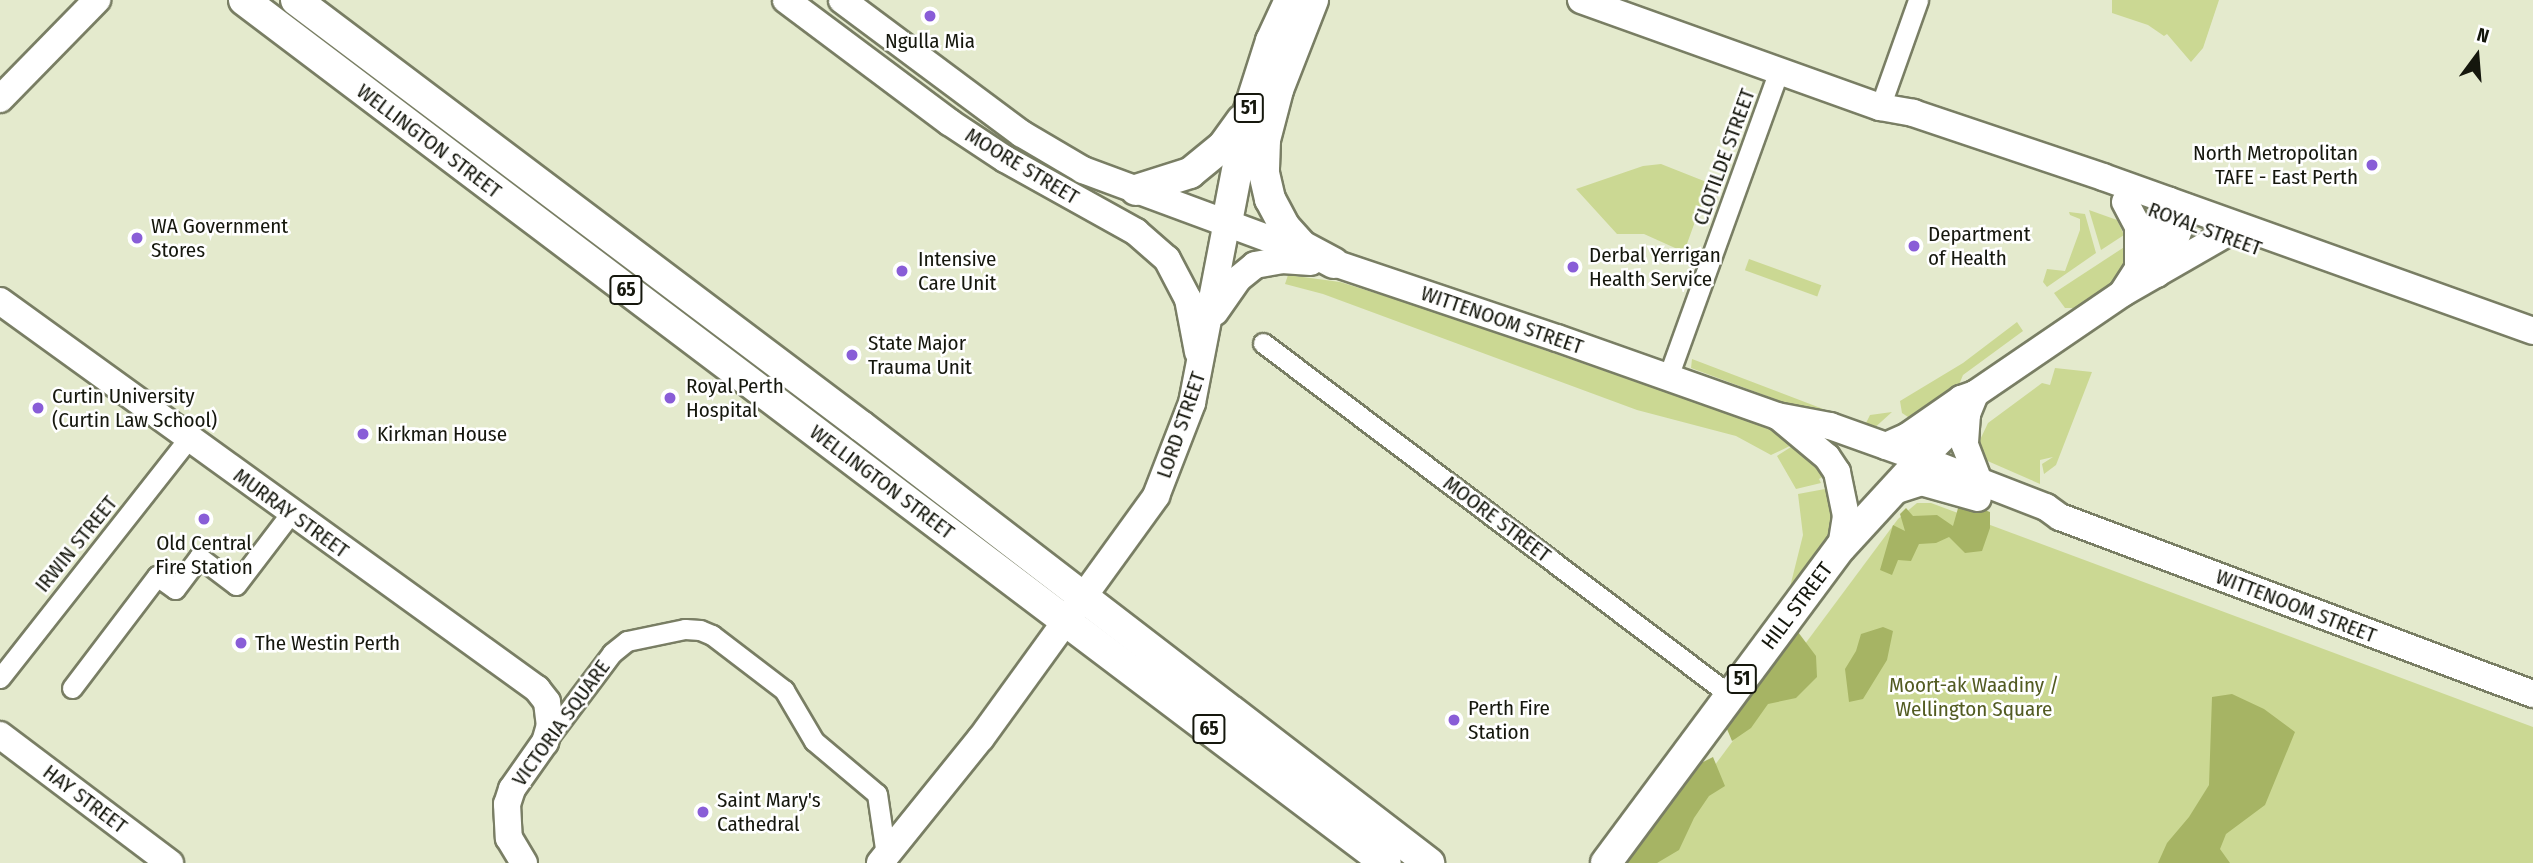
<!DOCTYPE html>
<html>
<head>
<meta charset="utf-8">
<style>
  body { margin:0 }
  #map { position:relative; width:2533px; height:863px; overflow:hidden; background:#e4eacd; font-family:"Fira Sans Condensed",sans-serif }
  div>[style] { position:absolute }
  .green>* { inset:0; background:#cbd893; transform-origin:0 0 }
  .forest>* { inset:0; background:#a6b464 }
  .roads { filter:drop-shadow(2px 0 #797e64) drop-shadow(-2px 0 #797e64) drop-shadow(0 2px #797e64) drop-shadow(0 -2px #797e64) }
  .street>* { height:19px; margin:-9.5px; padding:0 9.5px; transform-origin:9.5px; border-radius:9.5px; background:#fff }
  .secondary>* { height:26px; margin:-13px; padding:0 13px; transform-origin:13px; border-radius:13px; background:#fff }
  .primary>* { height:30px; margin:-15px; padding:0 15px; transform-origin:15px; border-radius:15px; background:#fff }
  .dots>* { width:19px; height:19px; translate:-50% -50%; box-sizing:border-box; border:4px solid #fff; border-radius:50% }
  span { translate:-50% -50%; white-space:nowrap; text-align:center; line-height:1.15; -webkit-text-stroke:5px #fff; paint-order:stroke }
  .shield-label span { padding:2px 5px; background:#fff; border:2px solid; border-radius:5px; -webkit-text-stroke-width:0 }
  .shield-label { font-size:19px; color:#15170d; font-weight:700 }
  .poi-label { font-size:21px; color:#15170d }
  .right { translate:-100% -50%; text-align:right }
  .left { translate:0 -50%; text-align:left }
  .street-label { font-size:21px; color:#15170d }
  .park-label { font-size:21px; color:#525b21 }
  .north { position:absolute; left:2442px; top:21px; width:70px; height:70px; -webkit-text-stroke:5px #fff; paint-order:stroke; rotate:16deg; font-size:19px; font-weight:700; line-height:28px; text-align:center; color:#15170d }
  .north::after { content:''; display:block; margin:auto; width:24px; height:32px; background:#15170d; clip-path:polygon(50% 0,100% 100%,50% 72%,0 100%) }
</style>
</head>
<body>
<div id="map">
  <div class="green">
    <div style="clip-path:polygon(2112px 0,2219px 0,2203px 48px,2191px 62px,2167px 34px,2164px 36px,2148px 25px,2112px 13px)"></div>
    <div style="clip-path:polygon(1661px 164px,1709px 183px,1684px 252px,1644px 234px,1617px 234px,1576px 189px,1643px 166px)"></div>
    <div style="clip-path:polygon(2089px 210px,2117px 220px,2124px 235px,2101px 250px)"></div>
    <div style="clip-path:polygon(2069px 212px,2085px 214px,2096px 253px,2047px 287px,2043px 282px,2047px 269px,2065px 271px,2080px 230px,2080px 219px,2070px 215px)"></div>
    <div style="clip-path:polygon(2132px 242px,2128px 264px,2110px 290px,2075px 308px,2065px 308px,2054px 293px)"></div>
    <div style="left:1749px;top:259px;width:77px;height:12px;rotate:20deg"></div>
    <div style="clip-path:polygon(1288px 275px,1340px 282px,1420px 307px,1766px 427px,1794px 444px,1771px 455px,1736px 436px,1637px 410px,1323px 294px,1285px 284px)"></div>
    <div style="clip-path:polygon(2017px 322px,2023px 331px,1963px 375px,1956px 392px,1914px 421px,1902px 413px,1900px 401px,1963px 363px)"></div>
    <div style="clip-path:polygon(1692px 359px,1865px 425px,1870px 415px,1892px 412px,1871px 431px,1823px 417px,1691px 368px)"></div>
    <div style="clip-path:polygon(2055px 368px,2092px 372px,2056px 465px,2044px 474px,2042px 464px,2053px 457px,2040px 460px,2040px 484px,1983px 459px,1979px 442px,1988px 423px,2042px 383px,2050px 385px)"></div>
    <div style="clip-path:polygon(1794px 445px,1816px 463px,1824px 476px,1819px 479px,1821px 483px,1796px 489px,1777px 456px)"></div>
    <div style="clip-path:polygon(1825px 489px,1830px 491px,1833px 517px,1830px 531px,1818px 553px,1789px 591px,1803px 535px,1798px 494px)"></div>
    <div style="clip-path:polygon(1917px 503px,1931px 503px,2533px 727px,2533px 863px,1642px 863px,1898px 519px)"></div>
  </div>
  <div class="forest">
    <div style="clip-path:polygon(1960px 501px,1990px 512px,1990px 528px,1982px 551px,1965px 553px,1949px 537px,1936px 543px,1919px 544px,1911px 561px,1898px 560px,1892px 575px,1880px 570px,1893px 525px,1905px 531px,1900px 514px,1906px 508px,1913px 516px,1937px 515px,1953px 526px)"></div>
    <div style="clip-path:polygon(1883px 627px,1893px 631px,1887px 660px,1863px 699px,1849px 702px,1845px 669px,1856px 651px,1861px 634px)"></div>
    <div style="clip-path:polygon(1798px 632px,1816px 656px,1817px 677px,1796px 698px,1768px 704px,1751px 728px,1732px 741px,1724px 722px)"></div>
    <div style="clip-path:polygon(2232px 694px,2264px 709px,2295px 732px,2265px 805px,2226px 834px,2220px 849px,2230px 863px,2158px 863px,2167px 843px,2189px 817px,2209px 785px,2212px 697px)"></div>
    <div style="clip-path:polygon(1713px 757px,1725px 786px,1709px 796px,1694px 818px,1679px 850px,1657px 863px,1617px 863px,1689px 769px)"></div>
  </div>
  <div class="roads">
    <div class="street">
      <div style="left:1880px;top:107px;width:114px;rotate:-70.4deg"></div>
      <div style="left:1263px;top:343px;width:585px;rotate:37.01deg"></div>
      <div style="left:1668px;top:377px;width:326px;rotate:-70.1deg"></div>
      <div style="left:0;top:678px;width:304px;rotate:-51.8deg"></div>
      <div style="left:72px;top:688px;width:141px;rotate:-52.8deg"></div>
      <div style="left:157px;top:576px;width:22px;rotate:36deg"></div>
      <div style="left:175px;top:589px;width:40px;rotate:-53deg"></div>
      <div style="left:199px;top:557px;width:46px;rotate:37.1deg"></div>
      <div style="left:236px;top:585px;width:79px;rotate:-52.7deg"></div>
      <div style="left:548px;top:738px;width:106px;rotate:-53deg"></div>
      <div style="left:612px;top:653px;width:19px;rotate:-39deg"></div>
      <div style="left:627px;top:641px;width:59px;rotate:-11.7deg"></div>
      <div style="left:685px;top:629px;width:15px;rotate:4deg"></div>
      <div style="left:700px;top:630px;width:13px;rotate:23deg"></div>
      <div style="left:712px;top:635px;width:91px;rotate:37.4deg"></div>
      <div style="left:784px;top:690px;width:59px;rotate:59.5deg"></div>
      <div style="left:814px;top:741px;width:82px;rotate:40.1deg"></div>
      <div style="left:877px;top:794px;width:62px;rotate:81.6deg"></div>
    </div>
    <div class="secondary">
      <div style="left:786px;top:0;width:204px;rotate:36.8deg"></div>
      <div style="left:949px;top:122px;width:67px;rotate:33.5deg"></div>
      <div style="left:1005px;top:159px;width:150px;rotate:29.1deg"></div>
      <div style="left:1136px;top:232px;width:41px;rotate:41.1deg"></div>
      <div style="left:1167px;top:259px;width:45px;rotate:62.3deg"></div>
      <div style="left:1188px;top:299px;width:54px;rotate:79.3deg"></div>
      <div style="left:842px;top:0;width:224px;rotate:36.7deg"></div>
      <div style="left:1022px;top:134px;width:71px;rotate:30.5deg"></div>
      <div style="left:1083px;top:170px;width:268px;rotate:20.3deg"></div>
      <div style="left:1334px;top:263px;width:235px;rotate:18.6deg"></div>
      <div style="left:1557px;top:338px;width:233px;rotate:19.5deg"></div>
      <div style="left:1777px;top:416px;width:54px;rotate:10.7deg"></div>
      <div style="left:1830px;top:426px;width:98px;rotate:19.7deg"></div>
      <div style="left:1922px;top:459px;width:133px;rotate:21.2deg"></div>
      <div style="left:2046px;top:507px;width:17px;rotate:36deg"></div>
      <div style="left:2060px;top:517px;width:505px;rotate:20.52deg"></div>
      <div style="left:1581px;top:0;width:318px;rotate:19.7deg"></div>
      <div style="left:1880px;top:107px;width:34px;rotate:10deg"></div>
      <div style="left:1913px;top:113px;width:200px;rotate:18.6deg"></div>
      <div style="left:2103px;top:177px;width:457px;rotate:19.7deg"></div>
      <div style="left:0;top:99px;width:139px;rotate:-45.6deg"></div>
      <div style="left:2125px;top:202px;width:27px;rotate:62deg"></div>
      <div style="left:2138px;top:226px;width:40px;rotate:90deg"></div>
      <div style="left:2157px;top:274px;width:32px;rotate:-60deg"></div>
      <div style="left:2173px;top:246px;width:41px;rotate:-70.3deg"></div>
      <div style="left:2123px;top:292px;width:50px;rotate:-57.3deg"></div>
      <div style="left:2150px;top:250px;width:53px;rotate:-69.2deg"></div>
      <div style="left:0;top:301px;width:663px;rotate:35.85deg"></div>
      <div style="left:537px;top:689px;width:16px;rotate:52deg"></div>
      <div style="left:547px;top:702px;width:23px;rotate:83deg"></div>
      <div style="left:550px;top:725px;width:18px;rotate:106deg"></div>
      <div style="left:545px;top:742px;width:57px;rotate:125.1deg"></div>
      <div style="left:512px;top:789px;width:16px;rotate:108deg"></div>
      <div style="left:507px;top:804px;width:34px;rotate:87deg"></div>
      <div style="left:509px;top:838px;width:29px;rotate:59deg"></div>
      <div style="left:1215px;top:312px;width:40px;rotate:-55.1deg"></div>
      <div style="left:1238px;top:279px;width:22px;rotate:-39deg"></div>
      <div style="left:1255px;top:265px;width:27px;rotate:-10deg"></div>
      <div style="left:1282px;top:260px;width:29px;rotate:4deg"></div>
      <div style="left:1967px;top:414px;width:31px;rotate:94deg"></div>
      <div style="left:1965px;top:445px;width:39px;rotate:69deg"></div>
      <div style="left:1779px;top:417px;width:62px;rotate:39.8deg"></div>
      <div style="left:1827px;top:457px;width:18px;rotate:56deg"></div>
      <div style="left:1837px;top:472px;width:45px;rotate:78.4deg"></div>
      <div style="left:1846px;top:516px;width:31px;rotate:99deg"></div>
      <div style="left:1886px;top:446px;width:24px;rotate:-24deg"></div>
      <div style="left:1908px;top:436px;width:65px;rotate:-34.9deg"></div>
      <div style="left:1961px;top:399px;width:15px;rotate:-20deg"></div>
      <div style="left:1975px;top:394px;width:179px;rotate:-34.3deg"></div>
      <div style="left:2123px;top:293px;width:114px;rotate:-29.9deg"></div>
      <div style="left:1922px;top:459px;width:64px;rotate:-45deg"></div>
      <div style="left:1967px;top:414px;width:22px;rotate:-68deg"></div>
      <div style="left:1891px;top:492px;width:32px;rotate:-18deg"></div>
      <div style="left:1921px;top:482px;width:59px;rotate:15.7deg"></div>
      <div style="left:0;top:735px;width:213px;rotate:37deg"></div>
      <div style="left:880px;top:863px;width:161px;rotate:-51.1deg"></div>
      <div style="left:981px;top:738px;width:299px;rotate:-54.1deg"></div>
      <div style="left:1156px;top:496px;width:100px;rotate:-68.8deg"></div>
      <div style="left:1192px;top:403px;width:184px;rotate:-79.1deg"></div>
    </div>
    <div class="primary">
      <div style="left:244px;top:0;width:1431px;rotate:37.08deg"></div>
      <div style="left:296px;top:0;width:708px;rotate:37.02deg"></div>
      <div style="left:861px;top:426px;width:717px;rotate:37.57deg"></div>
      <div style="left:1313px;top:0;width:97px;rotate:111.3deg"></div>
      <div style="left:1278px;top:90px;width:52px;rotate:104.6deg"></div>
      <div style="left:1265px;top:140px;width:33px;rotate:92deg"></div>
      <div style="left:1264px;top:173px;width:27px;rotate:77deg"></div>
      <div style="left:1270px;top:199px;width:32px;rotate:62deg"></div>
      <div style="left:1285px;top:227px;width:25px;rotate:48deg"></div>
      <div style="left:1302px;top:246px;width:36px;rotate:28deg"></div>
      <div style="left:1136px;top:190px;width:57px;rotate:-17.5deg"></div>
      <div style="left:1190px;top:173px;width:43px;rotate:-39.3deg"></div>
      <div style="left:1223px;top:146px;width:32px;rotate:-54deg"></div>
      <div style="left:1227px;top:222px;width:111px;rotate:-79.1deg"></div>
      <div style="left:1248px;top:113px;width:76px;rotate:-72.3deg"></div>
      <div style="left:1271px;top:41px;width:45px;rotate:-65.1deg"></div>
      <div style="left:1606px;top:863px;width:394px;rotate:-53.4deg"></div>
      <div style="left:1841px;top:547px;width:120px;rotate:-47.4deg"></div>
    </div>
  </div>
  <div class="dots">
    <div style="left:930px;top:16px;background:#895dd7"></div>
    <div style="left:2372px;top:165px;background:#895dd7"></div>
    <div style="left:137px;top:238px;background:#895dd7"></div>
    <div style="left:1914px;top:246px;background:#895dd7"></div>
    <div style="left:1573px;top:267px;background:#895dd7"></div>
    <div style="left:902px;top:271px;background:#895dd7"></div>
    <div style="left:852px;top:355px;background:#895dd7"></div>
    <div style="left:670px;top:398px;background:#895dd7"></div>
    <div style="left:38px;top:408px;background:#895dd7"></div>
    <div style="left:363px;top:434px;background:#895dd7"></div>
    <div style="left:204px;top:519px;background:#895dd7"></div>
    <div style="left:241px;top:643px;background:#895dd7"></div>
    <div style="left:1454px;top:720px;background:#895dd7"></div>
    <div style="left:703px;top:812px;background:#895dd7"></div>
  </div>
  <div class="shield-label">
    <span style="left:1249px;top:108px">51</span>
    <span style="left:626px;top:290px">65</span>
    <span style="left:1742px;top:679px">51</span>
    <span style="left:1209px;top:729px">65</span>
  </div>
  <div class="poi-label">
    <span style="left:930px;top:41px">Ngulla Mia</span>
    <span class="right" style="left:2358px;top:165px">North Metropolitan<br>TAFE - East Perth</span>
    <span class="left" style="left:151px;top:238px">WA Government<br>Stores</span>
    <span class="left" style="left:1928px;top:246px">Department<br>of Health</span>
    <span class="left" style="left:1589px;top:267px">Derbal Yerrigan<br>Health Service</span>
    <span class="left" style="left:918px;top:271px">Intensive<br>Care Unit</span>
    <span class="left" style="left:868px;top:355px">State Major<br>Trauma Unit</span>
    <span class="left" style="left:686px;top:398px">Royal Perth<br>Hospital</span>
    <span class="left" style="left:52px;top:408px">Curtin University<br>(Curtin Law School)</span>
    <span class="left" style="left:377px;top:434px">Kirkman House</span>
    <span style="left:204px;top:555px">Old Central<br>Fire Station</span>
    <span class="left" style="left:255px;top:643px">The Westin Perth</span>
    <span class="left" style="left:1468px;top:720px">Perth Fire<br>Station</span>
    <span class="left" style="left:717px;top:812px">Saint Mary's<br>Cathedral</span>
  </div>
  <div class="street-label">
    <span style="left:429px;top:141px;rotate:37deg">WELLINGTON STREET</span>
    <span style="left:1724px;top:157px;rotate:-70deg">CLOTILDE STREET</span>
    <span style="left:1022px;top:166px;rotate:31deg">MOORE STREET</span>
    <span style="left:2205px;top:229px;rotate:20deg">ROYAL STREET</span>
    <span style="left:1502px;top:320px;rotate:19deg">WITTENOOM STREET</span>
    <span style="left:1181px;top:425px;rotate:-71deg">LORD STREET</span>
    <span style="left:882px;top:482px;rotate:37deg">WELLINGTON STREET</span>
    <span style="left:291px;top:513px;rotate:36deg">MURRAY STREET</span>
    <span style="left:1497px;top:519px;rotate:37deg">MOORE STREET</span>
    <span style="left:76px;top:544px;rotate:-51deg">IRWIN STREET</span>
    <span style="left:1797px;top:606px;rotate:-53deg">HILL STREET</span>
    <span style="left:2296px;top:606px;rotate:21deg">WITTENOOM STREET</span>
    <span style="left:561px;top:723px;rotate:-54deg">VICTORIA SQUARE</span>
    <span style="left:85px;top:799px;rotate:37deg">HAY STREET</span>
  </div>
  <div class="park-label">
    <span style="left:1974px;top:697px">Moort-ak Waadiny /<br>Wellington Square</span>
  </div>
  <div class="north">N</div>
</div>
</body>
</html>
